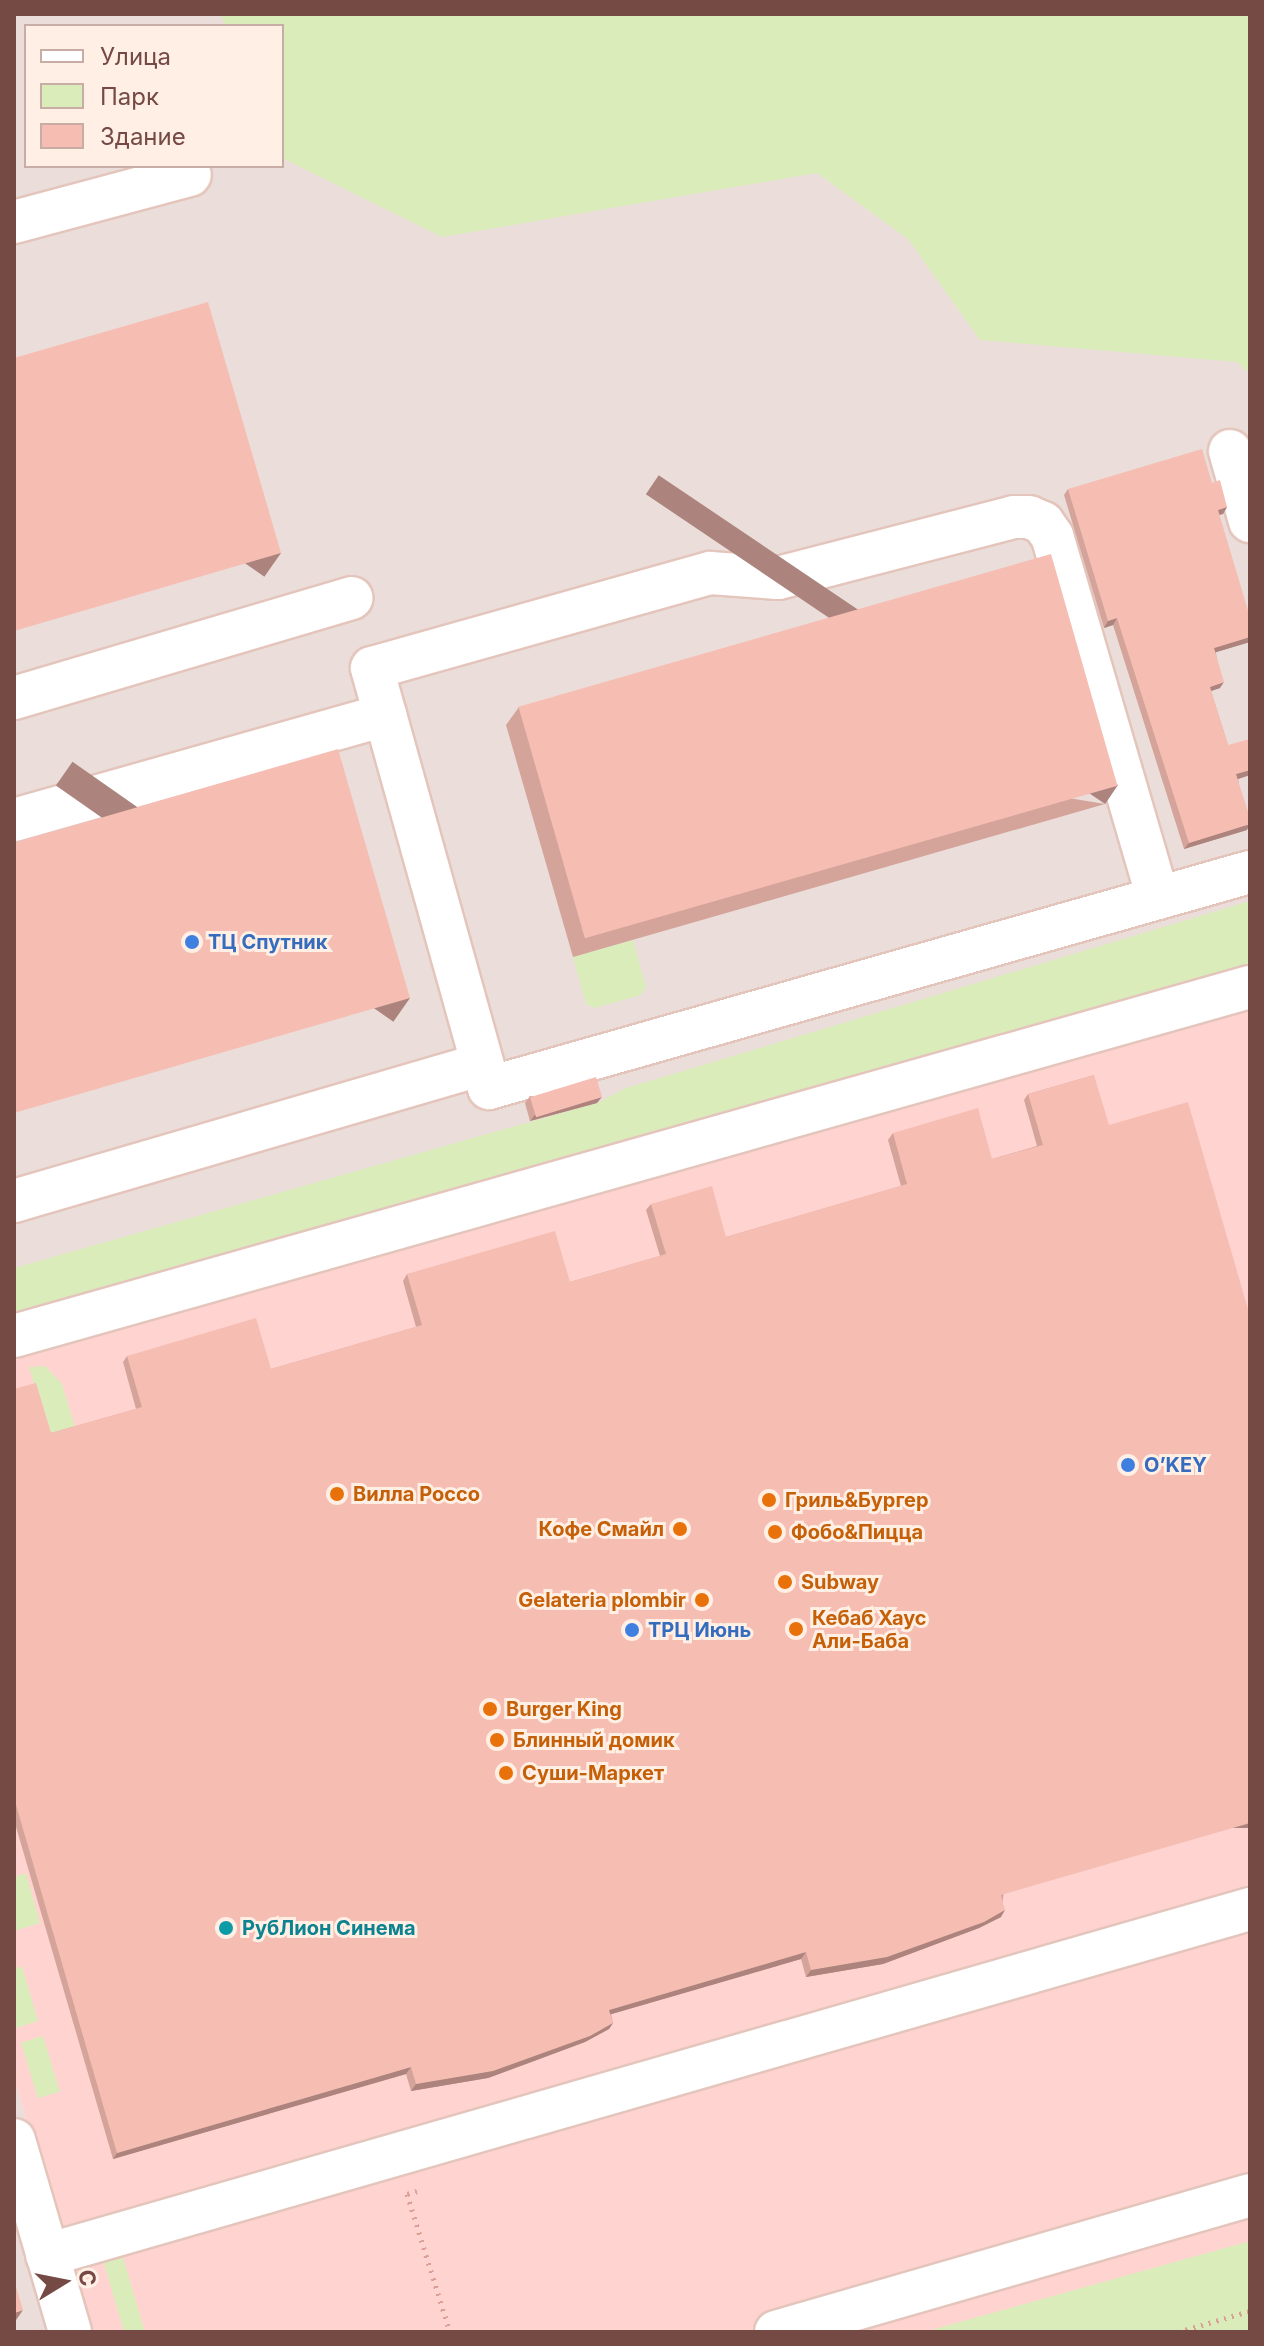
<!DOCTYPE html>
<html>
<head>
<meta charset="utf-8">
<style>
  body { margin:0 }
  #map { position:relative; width:1264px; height:2346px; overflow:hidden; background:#fee9dd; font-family:Inter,sans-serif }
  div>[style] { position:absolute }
  .commercial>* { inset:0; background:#ffd3d0 }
  .industrial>* { inset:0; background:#ebdeda }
  .green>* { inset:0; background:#dbecbb; transform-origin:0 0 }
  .path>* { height:5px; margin-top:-2.5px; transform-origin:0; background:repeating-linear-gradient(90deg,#daa096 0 2px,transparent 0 8px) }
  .roads { filter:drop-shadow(2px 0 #e4c5bc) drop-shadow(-2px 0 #e4c5bc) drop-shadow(0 2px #e4c5bc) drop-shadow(0 -2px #e4c5bc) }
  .minor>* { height:42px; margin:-21px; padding:0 21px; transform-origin:21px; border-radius:21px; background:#fff }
  .wall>* { inset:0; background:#d4a39a }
  .shaded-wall>* { inset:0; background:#ac847d; transform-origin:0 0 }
  .building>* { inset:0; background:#f6bdb3; transform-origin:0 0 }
  .dots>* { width:22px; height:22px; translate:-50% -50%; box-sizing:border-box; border:4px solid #ffefe5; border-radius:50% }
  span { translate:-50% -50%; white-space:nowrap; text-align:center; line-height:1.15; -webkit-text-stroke:6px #ffefe5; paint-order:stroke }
  .shop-label { font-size:20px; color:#366cbe; font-weight:700 }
  .left { translate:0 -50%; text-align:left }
  .food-label { font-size:20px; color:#c56008; font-weight:700 }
  .right { translate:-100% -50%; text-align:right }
  .culture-label { font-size:20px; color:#0d838f; font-weight:700 }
  .frame { position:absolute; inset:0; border:16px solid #754944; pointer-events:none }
  .legend { position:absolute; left:24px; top:24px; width:260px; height:144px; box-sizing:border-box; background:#ffefe5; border:2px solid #c8ada5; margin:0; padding:10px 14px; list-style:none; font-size:24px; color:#754944 }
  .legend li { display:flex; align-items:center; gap:16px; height:40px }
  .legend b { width:40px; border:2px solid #c8ada5 }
  .north { position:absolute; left:24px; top:2242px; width:80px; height:80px; -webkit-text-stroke:6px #ffefe5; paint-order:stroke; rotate:80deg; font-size:22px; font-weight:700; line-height:32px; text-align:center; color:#754944 }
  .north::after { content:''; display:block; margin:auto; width:28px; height:36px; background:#754944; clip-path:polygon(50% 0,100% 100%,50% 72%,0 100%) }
</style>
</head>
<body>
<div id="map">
  <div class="commercial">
    <div style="clip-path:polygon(1250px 1005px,1250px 2248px,946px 2332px,87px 2332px,14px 2078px,14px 1360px)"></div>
  </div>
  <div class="industrial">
    <div style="clip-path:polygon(evenodd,14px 14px,1250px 14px,1250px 1005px,14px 1360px,14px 14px,26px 26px,282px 26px,282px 166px,26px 166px,26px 26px)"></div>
    <div style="clip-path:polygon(14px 2078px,87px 2332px,14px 2332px)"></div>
  </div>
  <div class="green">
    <div style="clip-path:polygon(221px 14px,1250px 14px,1250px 374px,1237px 362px,980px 340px,908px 239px,817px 173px,442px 237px,282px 158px,282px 26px,225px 26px)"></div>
    <div style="clip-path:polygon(1250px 901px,1250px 969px,14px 1322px,14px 1268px,597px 1103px,626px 1088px)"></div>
    <div style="clip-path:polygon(633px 940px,646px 987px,641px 995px,595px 1008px,586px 1004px,573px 957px)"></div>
    <div style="clip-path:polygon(45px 1366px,62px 1384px,75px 1427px,49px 1435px,29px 1367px)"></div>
    <div style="clip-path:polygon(26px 1873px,40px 1923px,14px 1931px,14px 1877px)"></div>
    <div style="clip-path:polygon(22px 1966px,38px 2021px,16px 2028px,14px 1969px)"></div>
    <div style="left:43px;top:2036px;width:58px;height:23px;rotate:73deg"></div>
    <div style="clip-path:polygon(1250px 2241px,1250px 2332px,924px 2332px)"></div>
    <div style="clip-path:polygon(101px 2253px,122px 2254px,145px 2332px,124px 2332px)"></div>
  </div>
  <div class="path">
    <div style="left:417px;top:2191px;width:10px;rotate:163deg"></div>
    <div style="left:407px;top:2194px;width:145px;rotate:72.7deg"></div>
    <div style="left:1178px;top:2332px;width:75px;rotate:-16.3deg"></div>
  </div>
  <div class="roads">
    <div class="minor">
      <div style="left:14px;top:222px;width:182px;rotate:-15deg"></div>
      <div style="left:1230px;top:451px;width:73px;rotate:74.1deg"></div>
      <div style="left:14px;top:698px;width:352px;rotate:-16.5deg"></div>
      <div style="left:14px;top:820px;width:386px;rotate:-15.8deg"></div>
      <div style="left:1158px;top:898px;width:377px;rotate:-106.3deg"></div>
      <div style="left:1052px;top:536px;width:16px;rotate:-125deg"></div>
      <div style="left:1043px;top:523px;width:15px;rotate:-157deg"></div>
      <div style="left:1029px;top:517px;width:15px;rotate:180deg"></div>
      <div style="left:1014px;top:517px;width:244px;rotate:165.5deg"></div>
      <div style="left:778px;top:578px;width:68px;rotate:-175.8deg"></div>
      <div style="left:710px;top:573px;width:351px;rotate:164.3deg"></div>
      <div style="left:372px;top:668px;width:436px;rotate:74.4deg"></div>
      <div style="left:489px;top:1088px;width:791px;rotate:-15.85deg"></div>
      <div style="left:14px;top:1201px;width:488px;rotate:-16.3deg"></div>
      <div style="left:14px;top:1336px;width:1284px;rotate:-15.77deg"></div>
      <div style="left:14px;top:2140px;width:200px;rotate:73.7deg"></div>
      <div style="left:47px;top:2255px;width:1252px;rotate:-16.05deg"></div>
      <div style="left:776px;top:2332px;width:493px;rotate:-16.1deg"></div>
    </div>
  </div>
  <div class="wall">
    <div style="clip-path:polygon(1212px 483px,1227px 507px,1223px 514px,1219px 515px,1250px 642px,1216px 652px,1220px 688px,1211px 691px,1228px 745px,1250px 775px,1238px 779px,1247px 830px,1184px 849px,1113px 625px,1104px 628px,1064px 495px,1068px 489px)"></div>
    <div style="clip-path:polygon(519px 707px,1105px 804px,573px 957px,506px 725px)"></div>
    <div style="clip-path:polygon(1094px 1075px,1001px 1917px,979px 1928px,883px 1964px,806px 1977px,801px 1959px,611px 2014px,613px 2023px,609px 2029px,585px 2042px,488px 2078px,411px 2091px,406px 2074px,113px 2159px,14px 1820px,14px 1389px,51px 1433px,136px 1409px,123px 1362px,127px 1356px,271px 1369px,416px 1327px,403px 1281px,407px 1274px,570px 1282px,660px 1256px,646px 1210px,651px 1204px,726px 1237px,901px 1186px,888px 1140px,893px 1133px,992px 1159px,1037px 1146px,1024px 1100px,1028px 1094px)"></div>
    <div style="clip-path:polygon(530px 1096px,597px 1103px,530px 1121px,525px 1103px)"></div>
  </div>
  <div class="shaded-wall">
    <div style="clip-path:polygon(1227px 507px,1223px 514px,1213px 516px,1218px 510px)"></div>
    <div style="left:281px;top:553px;width:29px;height:278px;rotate:125deg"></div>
    <div style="clip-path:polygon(1117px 618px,1113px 625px,1104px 628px,1108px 621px)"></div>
    <div style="clip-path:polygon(1250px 637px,1250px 642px,1210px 654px,1214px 648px)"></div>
    <div style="clip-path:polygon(1224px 682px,1220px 688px,1205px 693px,1210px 687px)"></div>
    <div style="clip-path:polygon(1250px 770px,1250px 775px,1232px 781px,1236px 774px)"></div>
    <div style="left:1118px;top:785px;width:23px;height:554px;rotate:124deg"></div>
    <div style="clip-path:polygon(1250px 824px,1247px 830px,1184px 849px,1189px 843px)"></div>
    <div style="left:410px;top:998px;width:29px;height:412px;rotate:125deg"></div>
    <div style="clip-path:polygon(602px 1097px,597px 1103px,530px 1121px,535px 1115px)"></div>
    <div style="left:1250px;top:1823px;width:5px;height:259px;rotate:90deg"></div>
    <div style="clip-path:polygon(1005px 1910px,1001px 1917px,979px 1928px,883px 1964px,806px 1977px,811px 1970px)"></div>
    <div style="clip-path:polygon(806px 1952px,801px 1959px,605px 2016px,609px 2010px)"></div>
    <div style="clip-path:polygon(613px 2023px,609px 2029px,585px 2042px,488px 2078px,411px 2091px,416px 2084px)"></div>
    <div style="clip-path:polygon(411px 2067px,406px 2074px,113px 2159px,117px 2153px)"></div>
    <div style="clip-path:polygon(23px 2310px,14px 2323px,14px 2313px)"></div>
  </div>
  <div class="building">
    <div style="clip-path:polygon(208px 302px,281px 553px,14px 631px,14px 358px)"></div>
    <div style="clip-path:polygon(1202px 449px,1212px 483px,1220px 480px,1227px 507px,1218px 510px,1250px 617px,1250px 637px,1214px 648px,1224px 682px,1210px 687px,1228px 745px,1250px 739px,1250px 770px,1236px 774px,1250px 818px,1250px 824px,1189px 843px,1117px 618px,1108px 621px,1068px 489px)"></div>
    <div style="left:1051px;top:554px;width:241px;height:554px;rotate:74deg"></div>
    <div style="clip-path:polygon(338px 749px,410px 998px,14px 1113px,14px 843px)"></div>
    <div style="clip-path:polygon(1094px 1075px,1109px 1125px,1188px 1102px,1250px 1316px,1250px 1823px,1001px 1895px,1005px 1910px,984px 1922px,887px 1957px,811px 1970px,806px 1952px,609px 2010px,613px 2023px,590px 2036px,493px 2071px,416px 2084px,411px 2067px,117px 2153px,14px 1798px,14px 1389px,36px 1383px,51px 1433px,142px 1407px,127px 1356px,256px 1318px,271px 1369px,422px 1325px,407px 1274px,555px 1231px,570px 1282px,666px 1254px,651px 1204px,712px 1186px,726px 1237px,907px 1184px,893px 1133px,978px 1108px,992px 1159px,1043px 1145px,1028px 1094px)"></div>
    <div style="left:596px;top:1077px;width:21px;height:69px;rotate:73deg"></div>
    <div style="clip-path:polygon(14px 2280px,23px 2310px,14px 2313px)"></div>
  </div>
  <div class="dots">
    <div style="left:192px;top:942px;background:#3f7fe0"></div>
    <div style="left:1128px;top:1465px;background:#3f7fe0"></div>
    <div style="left:337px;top:1494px;background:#e8710a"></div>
    <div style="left:769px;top:1500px;background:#e8710a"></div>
    <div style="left:680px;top:1529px;background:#e8710a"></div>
    <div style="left:775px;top:1532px;background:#e8710a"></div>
    <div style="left:785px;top:1582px;background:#e8710a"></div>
    <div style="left:702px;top:1600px;background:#e8710a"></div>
    <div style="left:796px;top:1629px;background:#e8710a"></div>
    <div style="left:632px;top:1630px;background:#3f7fe0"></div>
    <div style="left:490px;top:1709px;background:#e8710a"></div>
    <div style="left:497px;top:1740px;background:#e8710a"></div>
    <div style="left:506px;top:1773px;background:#e8710a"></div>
    <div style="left:226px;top:1928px;background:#0f9aa8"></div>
  </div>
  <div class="shop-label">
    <span class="left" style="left:208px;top:942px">ТЦ Спутник</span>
    <span class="left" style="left:1144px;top:1465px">O’KEY</span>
    <span class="left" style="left:648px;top:1630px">ТРЦ Июнь</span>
  </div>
  <div class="food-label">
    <span class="left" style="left:353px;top:1494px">Вилла Россо</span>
    <span class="left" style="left:785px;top:1500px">Гриль&amp;Бургер</span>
    <span class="right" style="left:664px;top:1529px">Кофе Смайл</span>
    <span class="left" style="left:791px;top:1532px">Фобо&amp;Пицца</span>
    <span class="left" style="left:801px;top:1582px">Subway</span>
    <span class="right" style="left:686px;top:1600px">Gelateria plombir</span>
    <span class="left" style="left:812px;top:1630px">Кебаб Хаус<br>Али-Баба</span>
    <span class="left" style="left:506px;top:1709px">Burger King</span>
    <span class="left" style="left:513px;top:1740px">Блинный домик</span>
    <span class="left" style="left:522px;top:1773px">Суши-Маркет</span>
  </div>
  <div class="culture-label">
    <span class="left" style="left:242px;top:1928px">РубЛион Синема</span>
  </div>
  <div class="frame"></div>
  <ul class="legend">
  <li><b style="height:10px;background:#fff"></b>Улица</li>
  <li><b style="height:22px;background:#dbecbb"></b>Парк</li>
  <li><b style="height:22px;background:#f6bdb3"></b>Здание</li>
  </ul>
  <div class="north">С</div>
</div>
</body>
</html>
